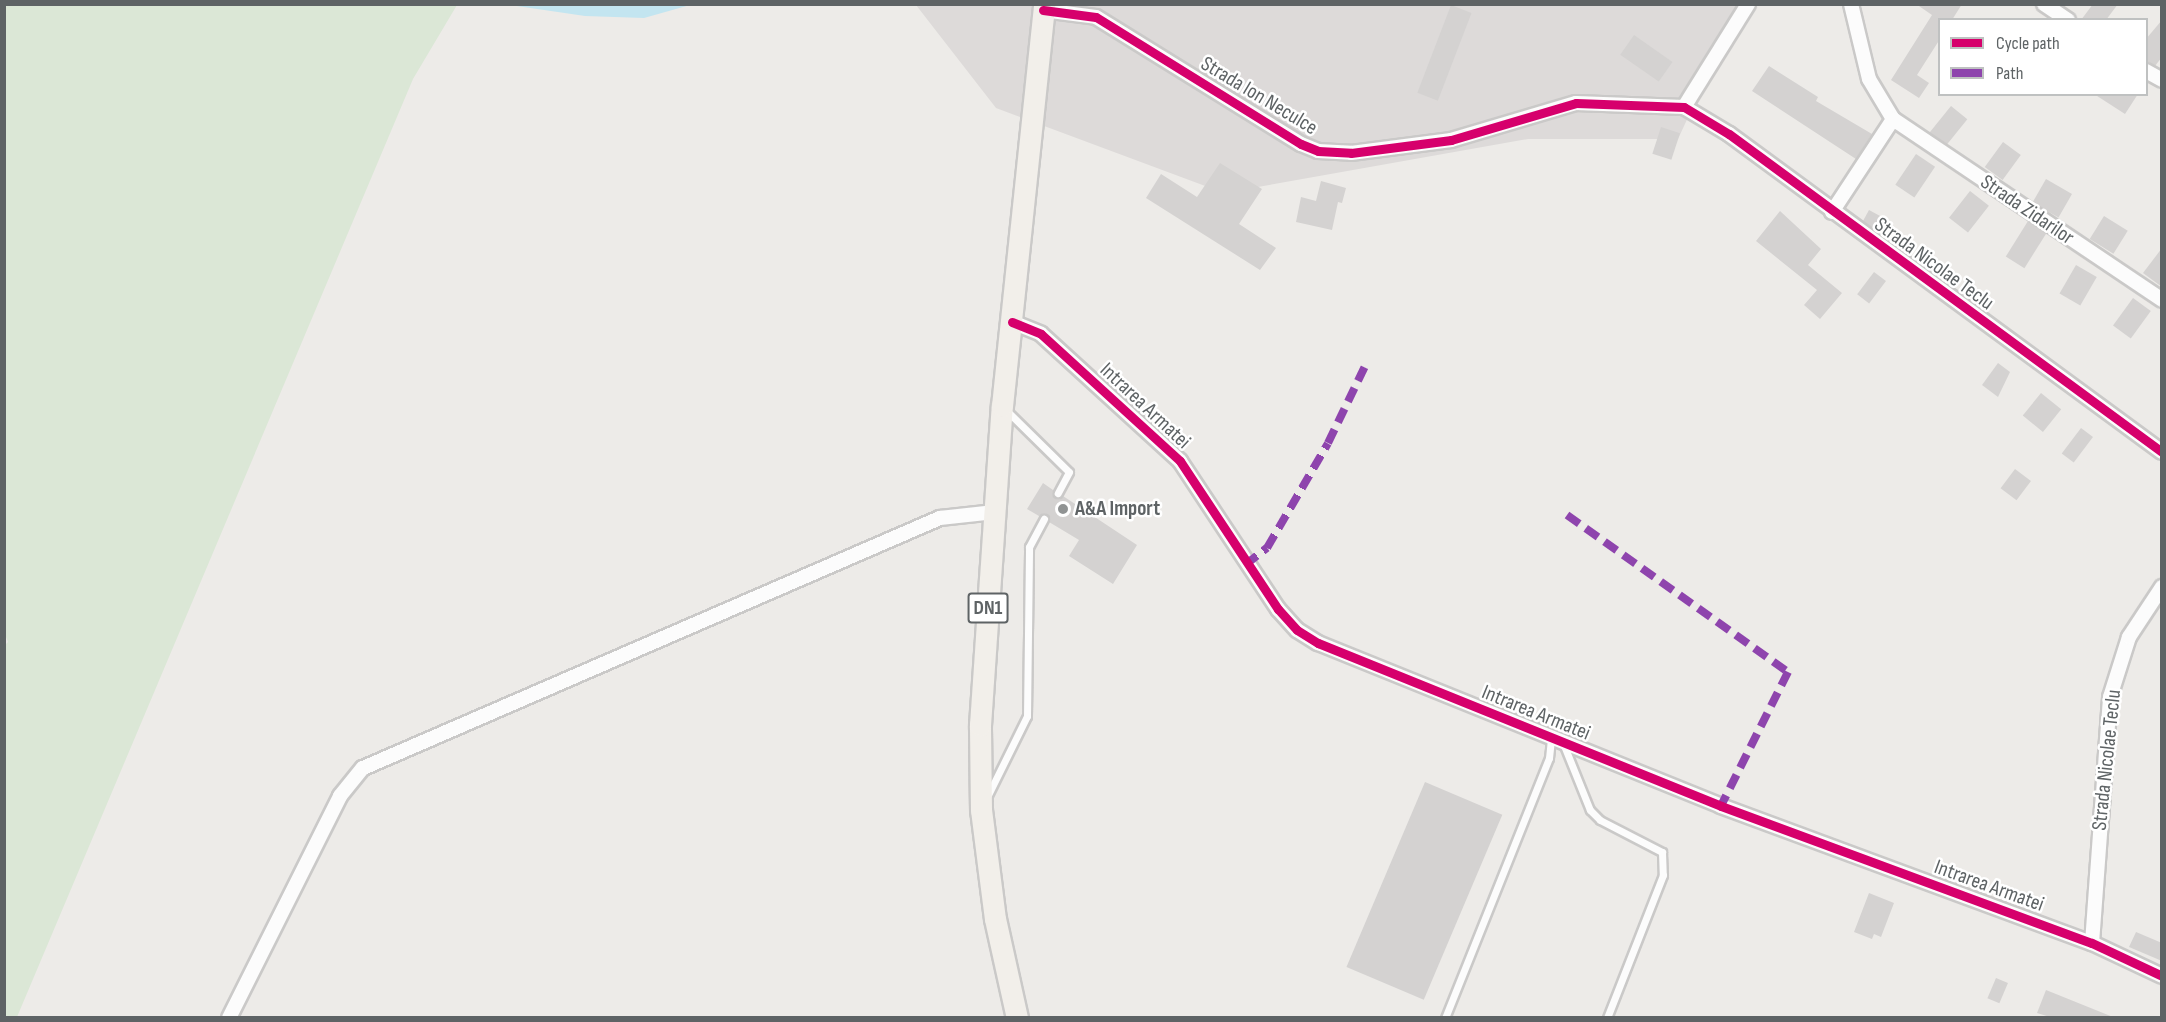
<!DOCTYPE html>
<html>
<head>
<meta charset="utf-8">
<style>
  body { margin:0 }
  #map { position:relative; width:2166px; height:1022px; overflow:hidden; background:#edebe8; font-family:"Sofia Sans Condensed",sans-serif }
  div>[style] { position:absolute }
  .industrial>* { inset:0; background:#dddad9 }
  .green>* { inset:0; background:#dbe7d6 }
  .water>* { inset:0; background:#c3e5f0 }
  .building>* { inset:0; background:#d4d2d1; transform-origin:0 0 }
  .roads { filter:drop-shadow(2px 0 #cac9c8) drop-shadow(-2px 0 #cac9c8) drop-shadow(0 2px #cac9c8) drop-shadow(0 -2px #cac9c8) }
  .lane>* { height:7px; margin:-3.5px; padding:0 3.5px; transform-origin:3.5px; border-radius:3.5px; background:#fcfcfc }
  .street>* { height:14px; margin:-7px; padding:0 7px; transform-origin:7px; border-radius:7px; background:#fcfcfc }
  .primary>* { height:21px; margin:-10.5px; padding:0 10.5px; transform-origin:10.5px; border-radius:10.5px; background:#f2efea }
  .quiet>* { height:8px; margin-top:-4px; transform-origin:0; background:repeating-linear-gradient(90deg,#8e44ad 0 15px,transparent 0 23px) }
  .cycleway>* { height:9px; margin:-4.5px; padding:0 4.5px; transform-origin:4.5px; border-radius:4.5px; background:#d6006c }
  .dots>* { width:16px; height:16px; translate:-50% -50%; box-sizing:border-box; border:3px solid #fff; border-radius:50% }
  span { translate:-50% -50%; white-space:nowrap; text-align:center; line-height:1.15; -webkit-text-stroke:5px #fff; paint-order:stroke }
  .shield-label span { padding:2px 4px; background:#fff; border:2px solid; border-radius:4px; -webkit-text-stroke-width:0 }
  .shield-label { font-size:20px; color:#5e6365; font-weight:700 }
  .street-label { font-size:21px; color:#5e6365 }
  .poi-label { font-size:21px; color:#5e6365; font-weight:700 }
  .left { translate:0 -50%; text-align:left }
  .frame { position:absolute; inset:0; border:6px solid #5e6365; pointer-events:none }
  .legend { position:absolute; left:1938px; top:18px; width:210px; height:78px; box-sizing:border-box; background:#fff; border:2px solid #bfc1c1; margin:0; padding:8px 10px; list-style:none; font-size:18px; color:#5e6365 }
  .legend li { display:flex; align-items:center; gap:12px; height:30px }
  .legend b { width:30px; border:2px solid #bfc1c1 }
</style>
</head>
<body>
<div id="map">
  <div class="industrial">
    <div style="clip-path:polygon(916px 5px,1740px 5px,1678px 139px,1528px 139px,1224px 193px,996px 108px)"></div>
  </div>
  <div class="green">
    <div style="clip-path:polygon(5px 5px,457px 5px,413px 79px,17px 1017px,5px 1018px,4px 646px,8px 642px,4px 632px)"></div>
  </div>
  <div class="water">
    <div style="clip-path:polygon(510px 5px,690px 5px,644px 18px,585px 16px)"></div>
  </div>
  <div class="building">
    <div style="clip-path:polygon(1916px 4px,1962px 4px,1952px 20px,1940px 20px,1940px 39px,1917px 75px,1929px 83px,1919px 98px,1891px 80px,1932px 15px)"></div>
    <div style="clip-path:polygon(2093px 4px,2118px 4px,2106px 20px,2081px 20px)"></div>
    <div style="left:1451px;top:5px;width:22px;height:94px;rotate:21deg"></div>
    <div style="clip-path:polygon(2162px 20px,2162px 57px,2155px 66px,2146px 61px,2146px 39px)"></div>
    <div style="left:1634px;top:35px;width:47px;height:24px;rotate:35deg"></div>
    <div style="clip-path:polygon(1769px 66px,1818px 97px,1816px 101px,1872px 134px,1856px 159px,1752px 91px)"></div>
    <div style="clip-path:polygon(2094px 94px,2138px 94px,2125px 114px)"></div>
    <div style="left:1951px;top:106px;width:21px;height:34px;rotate:39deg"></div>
    <div style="left:1661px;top:127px;width:20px;height:28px;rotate:18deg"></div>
    <div style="left:2003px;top:142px;width:22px;height:31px;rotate:36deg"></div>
    <div style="left:1916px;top:154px;width:23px;height:37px;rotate:34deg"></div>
    <div style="clip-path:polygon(1220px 163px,1262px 189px,1239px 224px,1276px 248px,1260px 270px,1146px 198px,1161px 174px,1197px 197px)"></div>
    <div style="left:2046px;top:179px;width:30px;height:27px;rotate:30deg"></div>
    <div style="clip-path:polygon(1321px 181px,1346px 188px,1342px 203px,1338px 202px,1332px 230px,1296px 222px,1301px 197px,1316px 201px)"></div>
    <div style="left:1970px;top:191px;width:24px;height:34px;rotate:38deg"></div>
    <div style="clip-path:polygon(1869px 210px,1893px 223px,1885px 237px,1863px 221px)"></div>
    <div style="clip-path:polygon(1780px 211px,1821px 249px,1808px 265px,1842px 293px,1820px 319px,1804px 305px,1817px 290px,1756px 241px)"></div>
    <div style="left:2104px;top:216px;width:28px;height:27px;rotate:32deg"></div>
    <div style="left:2028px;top:221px;width:22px;height:42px;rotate:32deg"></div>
    <div style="clip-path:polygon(2162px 248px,2162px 287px,2143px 273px)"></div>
    <div style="left:2076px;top:265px;width:24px;height:33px;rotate:30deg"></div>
    <div style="left:1874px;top:272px;width:15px;height:28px;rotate:37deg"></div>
    <div style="left:2133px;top:298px;width:22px;height:34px;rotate:36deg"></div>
    <div style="clip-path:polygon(1998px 363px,2010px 372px,1998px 397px,1982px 385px)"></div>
    <div style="left:2041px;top:393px;width:26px;height:29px;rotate:39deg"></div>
    <div style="left:2081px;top:428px;width:15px;height:32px;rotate:37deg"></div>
    <div style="left:2015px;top:469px;width:20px;height:24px;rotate:37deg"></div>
    <div style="clip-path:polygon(1043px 483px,1053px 490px,1055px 498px,1063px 496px,1137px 545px,1113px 584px,1069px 556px,1079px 540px,1049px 522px,1047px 514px,1039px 516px,1027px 509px)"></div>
    <div style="left:1425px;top:782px;width:84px;height:201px;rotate:23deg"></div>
    <div style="clip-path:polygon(1869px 893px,1894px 903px,1881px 937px,1874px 934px,1872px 939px,1854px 932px)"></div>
    <div style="clip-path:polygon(2136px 932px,2162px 943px,2162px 961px,2129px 947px)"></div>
    <div style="left:1996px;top:978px;width:13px;height:22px;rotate:23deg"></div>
    <div style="clip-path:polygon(2046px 990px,2113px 1017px,2050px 1017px,2037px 1013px)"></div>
  </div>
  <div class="roads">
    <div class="lane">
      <div style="left:1006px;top:410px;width:88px;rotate:44.5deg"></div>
      <div style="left:1069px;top:472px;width:24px;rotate:118deg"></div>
      <div style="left:1563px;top:743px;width:72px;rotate:68.1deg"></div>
      <div style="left:1590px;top:810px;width:14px;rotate:45deg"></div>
      <div style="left:1600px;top:820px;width:70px;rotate:27.3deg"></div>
      <div style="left:1662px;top:852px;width:23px;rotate:88deg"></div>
      <div style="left:1663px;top:875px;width:154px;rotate:111.4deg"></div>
      <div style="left:987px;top:797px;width:90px;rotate:-63.7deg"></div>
      <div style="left:1027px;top:716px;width:169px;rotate:-89.3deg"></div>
      <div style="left:1029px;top:547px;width:32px;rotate:-62deg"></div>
      <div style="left:1445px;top:1018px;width:280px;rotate:-68.2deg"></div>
      <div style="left:1549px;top:758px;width:20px;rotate:-84deg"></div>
    </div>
    <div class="street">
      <div style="left:1851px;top:4px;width:77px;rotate:76.5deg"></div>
      <div style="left:1869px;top:79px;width:47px;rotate:59deg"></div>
      <div style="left:1893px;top:119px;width:324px;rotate:33.9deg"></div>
      <div style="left:2044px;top:4px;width:29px;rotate:34deg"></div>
      <div style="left:1043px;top:10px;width:53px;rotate:7.5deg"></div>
      <div style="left:1096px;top:17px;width:241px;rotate:31.8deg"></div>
      <div style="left:1301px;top:144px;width:18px;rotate:22deg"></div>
      <div style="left:1318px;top:151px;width:33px;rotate:3deg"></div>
      <div style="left:1351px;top:153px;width:101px;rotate:-7.4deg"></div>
      <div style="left:1451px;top:140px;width:130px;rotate:-16.5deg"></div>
      <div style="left:1576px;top:103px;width:108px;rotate:2.1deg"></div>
      <div style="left:1684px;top:107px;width:52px;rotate:31deg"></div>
      <div style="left:1729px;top:134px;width:537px;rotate:36.29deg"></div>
      <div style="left:2146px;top:71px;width:18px;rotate:29deg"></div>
      <div style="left:1684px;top:107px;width:121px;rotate:-58.1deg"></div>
      <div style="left:1832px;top:212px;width:111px;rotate:-56.7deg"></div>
      <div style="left:1012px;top:322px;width:31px;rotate:22deg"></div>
      <div style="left:1041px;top:334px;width:188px;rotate:42.4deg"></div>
      <div style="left:1180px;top:461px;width:178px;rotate:56.5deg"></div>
      <div style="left:1278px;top:609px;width:28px;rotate:48deg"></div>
      <div style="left:1297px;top:630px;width:25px;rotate:32deg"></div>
      <div style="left:1318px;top:643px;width:435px;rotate:22deg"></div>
      <div style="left:1721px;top:806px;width:395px;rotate:20.3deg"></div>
      <div style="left:2092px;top:943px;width:77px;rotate:25.2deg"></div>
      <div style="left:2092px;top:943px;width:247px;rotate:-85.8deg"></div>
      <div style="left:2110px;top:697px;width:63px;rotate:-72.4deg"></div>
      <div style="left:2129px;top:637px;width:60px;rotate:-56.6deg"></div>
      <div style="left:229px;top:1018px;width:248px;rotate:-63.4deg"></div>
      <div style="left:340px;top:796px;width:36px;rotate:-51deg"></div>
      <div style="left:363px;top:768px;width:629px;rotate:-23.43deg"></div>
      <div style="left:940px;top:518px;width:55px;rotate:-6.2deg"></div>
    </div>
    <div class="primary">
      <div style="left:1017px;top:1018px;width:101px;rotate:-102.5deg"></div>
      <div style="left:995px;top:919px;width:110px;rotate:-97.3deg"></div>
      <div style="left:981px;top:810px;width:85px;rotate:-90.7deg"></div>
      <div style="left:980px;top:725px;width:320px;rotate:-86.1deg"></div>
      <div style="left:1002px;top:406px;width:404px;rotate:-84deg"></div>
    </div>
  </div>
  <div class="quiet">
    <div style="left:1567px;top:515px;width:271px;rotate:35.4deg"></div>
    <div style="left:1788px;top:672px;width:150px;rotate:116.6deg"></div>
    <div style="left:1245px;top:565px;width:28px;rotate:-38deg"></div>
    <div style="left:1267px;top:548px;width:121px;rotate:-59.8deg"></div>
    <div style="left:1328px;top:443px;width:90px;rotate:-64.3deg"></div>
  </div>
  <div class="cycleway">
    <div style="left:1043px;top:10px;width:53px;rotate:7.5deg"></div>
    <div style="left:1096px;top:17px;width:241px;rotate:31.8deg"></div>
    <div style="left:1301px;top:144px;width:18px;rotate:22deg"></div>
    <div style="left:1318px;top:151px;width:33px;rotate:3deg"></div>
    <div style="left:1351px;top:153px;width:101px;rotate:-7.4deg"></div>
    <div style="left:1451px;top:140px;width:130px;rotate:-16.5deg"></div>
    <div style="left:1576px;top:103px;width:108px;rotate:2.1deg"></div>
    <div style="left:1684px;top:107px;width:52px;rotate:31deg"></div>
    <div style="left:1729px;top:134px;width:537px;rotate:36.29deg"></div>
    <div style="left:1012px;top:322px;width:31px;rotate:22deg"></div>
    <div style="left:1041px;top:334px;width:188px;rotate:42.4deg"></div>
    <div style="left:1180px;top:461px;width:178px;rotate:56.5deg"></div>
    <div style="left:1278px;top:609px;width:28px;rotate:48deg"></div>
    <div style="left:1297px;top:630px;width:25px;rotate:32deg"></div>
    <div style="left:1318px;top:643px;width:435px;rotate:22deg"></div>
    <div style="left:1721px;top:806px;width:395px;rotate:20.3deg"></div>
    <div style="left:2092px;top:943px;width:77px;rotate:25.2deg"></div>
  </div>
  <div class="dots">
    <div style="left:1063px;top:509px;background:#909393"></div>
  </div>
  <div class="shield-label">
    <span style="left:988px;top:608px">DN1</span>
  </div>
  <div class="street-label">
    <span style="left:1259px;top:96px;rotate:31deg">Strada Ion Neculce</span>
    <span style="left:2027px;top:210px;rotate:34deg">Strada Zidarilor</span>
    <span style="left:1934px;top:264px;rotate:36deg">Strada Nicolae Teclu</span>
    <span style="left:1145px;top:406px;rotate:43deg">Intrarea Armatei</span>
    <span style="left:1536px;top:713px;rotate:22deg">Intrarea Armatei</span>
    <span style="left:2107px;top:760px;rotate:-84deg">Strada Nicolae Teclu</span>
    <span style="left:1989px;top:886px;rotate:20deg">Intrarea Armatei</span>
  </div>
  <div class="poi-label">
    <span class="left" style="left:1075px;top:509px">A&amp;A Import</span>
  </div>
  <div class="frame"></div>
  <ul class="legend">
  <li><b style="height:8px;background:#d6006c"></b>Cycle path</li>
  <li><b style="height:8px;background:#8e44ad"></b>Path</li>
  </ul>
</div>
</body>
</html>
